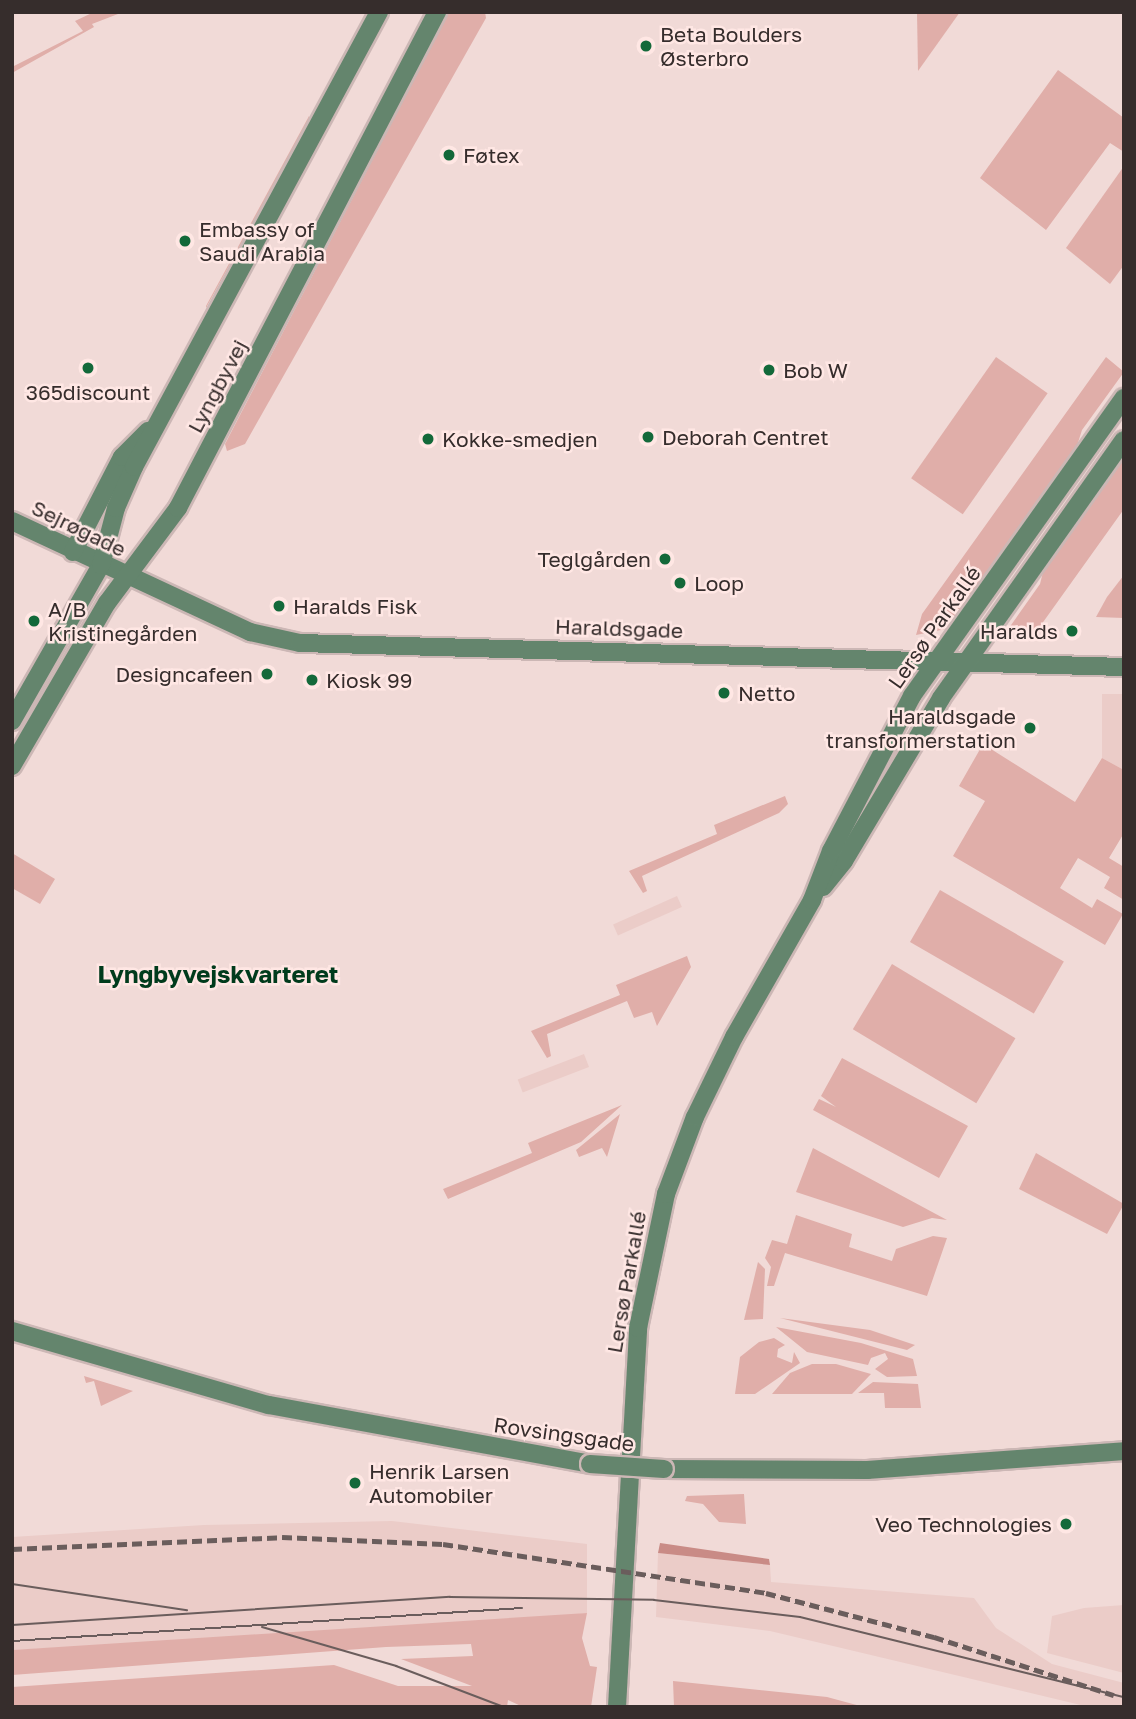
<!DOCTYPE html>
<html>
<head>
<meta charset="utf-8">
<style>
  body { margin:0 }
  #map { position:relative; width:1136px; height:1719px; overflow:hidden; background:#f1dad7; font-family:"Golos Text",sans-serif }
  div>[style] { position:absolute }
  .built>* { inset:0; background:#ebccc8; transform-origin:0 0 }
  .green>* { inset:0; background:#e0aea9; transform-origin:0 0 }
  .forest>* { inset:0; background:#c98b86 }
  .roads { filter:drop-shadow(2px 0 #ccb7b5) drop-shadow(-2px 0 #ccb7b5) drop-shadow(0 2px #ccb7b5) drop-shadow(0 -2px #ccb7b5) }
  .secondary>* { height:18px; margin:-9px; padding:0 9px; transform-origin:9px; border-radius:9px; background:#64856d }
  .tram>* { height:2px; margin:-1px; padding:0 1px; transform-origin:1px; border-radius:1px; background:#6a5d5c }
  .rail>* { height:4.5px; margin-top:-2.25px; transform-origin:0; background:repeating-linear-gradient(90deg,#6a5d5c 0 10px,transparent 0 15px) }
  .bridges { filter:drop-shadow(2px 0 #ccb7b5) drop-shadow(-2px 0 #ccb7b5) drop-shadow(0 2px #ccb7b5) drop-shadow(0 -2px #ccb7b5) }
  .secondary-bridge>* { height:18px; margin:-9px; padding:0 9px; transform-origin:9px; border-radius:9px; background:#64856d }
  .dots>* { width:19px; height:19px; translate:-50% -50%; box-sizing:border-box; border:4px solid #ffe7e4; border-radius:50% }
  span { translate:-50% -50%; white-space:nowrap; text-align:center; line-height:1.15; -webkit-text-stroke:5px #ffe7e4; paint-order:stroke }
  .poi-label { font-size:21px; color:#362d2c }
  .left { translate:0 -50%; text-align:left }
  .right { translate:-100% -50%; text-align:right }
  .street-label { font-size:21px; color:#362d2c }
  .quarter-label { font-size:24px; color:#003b1c; font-weight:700 }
  .frame { position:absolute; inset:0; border:14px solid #362d2c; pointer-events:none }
</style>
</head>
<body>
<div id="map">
  <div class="built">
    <div style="clip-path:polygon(1102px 694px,1124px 694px,1124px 770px,1102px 758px)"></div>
    <div style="left:677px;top:896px;width:12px;height:70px;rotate:66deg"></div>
    <div style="left:584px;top:1054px;width:14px;height:71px;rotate:69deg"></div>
    <div style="clip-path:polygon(392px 1521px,587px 1544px,587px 1613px,462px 1627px,12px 1650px,12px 1537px,204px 1525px)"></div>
    <div style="clip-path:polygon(658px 1553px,770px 1565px,771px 1582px,974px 1598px,996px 1628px,1052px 1664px,1124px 1683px,1124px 1707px,1089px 1707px,770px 1631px,656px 1617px)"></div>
    <div style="clip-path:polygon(1124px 1605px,1124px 1673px,1047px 1653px,1052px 1616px,1084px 1608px)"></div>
  </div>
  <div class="green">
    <div style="clip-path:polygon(94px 12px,118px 14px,92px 24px,94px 27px,12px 73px,12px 67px,83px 31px,75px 21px)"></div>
    <div style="clip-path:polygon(449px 12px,485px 12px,486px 18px,245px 444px,227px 451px,225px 444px)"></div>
    <div style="clip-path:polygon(917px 12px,960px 12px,918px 71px)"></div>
    <div style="clip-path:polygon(1058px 70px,1124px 118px,1124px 152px,1110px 143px,1046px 230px,980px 178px)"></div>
    <div style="clip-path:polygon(309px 116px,310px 119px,206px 308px,206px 306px)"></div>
    <div style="clip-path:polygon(1124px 166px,1124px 265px,1110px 284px,1066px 248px)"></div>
    <div style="left:996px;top:357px;width:63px;height:148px;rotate:35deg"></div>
    <div style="clip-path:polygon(1106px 357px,1124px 372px,1082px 430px,1075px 452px,951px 628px,916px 635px,922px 614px)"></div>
    <div style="clip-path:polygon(1124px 453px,1124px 509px,1031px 639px,1009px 628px,1040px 584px,1045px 564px)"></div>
    <div style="clip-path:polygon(1124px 575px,1124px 618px,1096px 617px,1107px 597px)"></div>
    <div style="clip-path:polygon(983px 744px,1075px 802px,1102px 758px,1124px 770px,1124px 833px,1109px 858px,1124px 867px,1124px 900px,1104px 888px,1110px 877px,1078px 858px,1060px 888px,1092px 908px,1097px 899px,1123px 914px,1105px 945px,953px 856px,985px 801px,959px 786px)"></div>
    <div style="clip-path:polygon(785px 796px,788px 804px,779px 813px,642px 876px,647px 891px,643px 893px,629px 871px,717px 834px,714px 825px)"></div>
    <div style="clip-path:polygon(12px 853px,55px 879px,40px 904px,12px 888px)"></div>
    <div style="left:940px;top:890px;width:143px;height:60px;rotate:30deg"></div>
    <div style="clip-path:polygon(687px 956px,691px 967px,657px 1026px,652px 1012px,634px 1018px,627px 1001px,547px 1034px,551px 1056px,547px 1058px,531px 1031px,620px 995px,616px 985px)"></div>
    <div style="left:892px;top:964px;width:144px;height:76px;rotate:31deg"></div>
    <div style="clip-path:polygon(842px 1058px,968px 1126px,939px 1178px,813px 1110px,819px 1099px,836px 1107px,821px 1096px)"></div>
    <div style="clip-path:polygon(622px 1105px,581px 1142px,448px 1199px,443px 1189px,532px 1153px,528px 1143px)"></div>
    <div style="clip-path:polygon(620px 1114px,607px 1157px,602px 1148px,579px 1157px,576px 1150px)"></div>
    <div style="clip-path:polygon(813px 1148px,947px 1220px,932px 1218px,903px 1227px,796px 1192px)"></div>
    <div style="clip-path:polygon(1036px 1153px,1124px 1204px,1107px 1234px,1019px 1189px)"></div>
    <div style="clip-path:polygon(796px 1215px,852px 1234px,849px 1247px,892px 1261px,896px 1249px,933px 1236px,947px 1238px,927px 1296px,785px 1253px,774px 1286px,767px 1286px,771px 1267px,765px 1258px,772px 1240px,787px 1244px)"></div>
    <div style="clip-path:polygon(758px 1262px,765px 1269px,763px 1319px,744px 1320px)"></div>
    <div style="clip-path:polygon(780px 1318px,870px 1330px,915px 1345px,907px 1350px)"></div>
    <div style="clip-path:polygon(776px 1327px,861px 1343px,913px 1359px,917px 1376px,887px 1377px,875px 1369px,888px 1359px,885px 1353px,871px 1358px,868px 1365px,807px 1352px)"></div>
    <div style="clip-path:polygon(774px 1338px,785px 1345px,778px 1349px,777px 1357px,792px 1363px,794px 1352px,800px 1363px,755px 1394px,735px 1394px,740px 1357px,759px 1342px)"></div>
    <div style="clip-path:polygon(812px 1364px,836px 1364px,871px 1374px,852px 1394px,772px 1394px,790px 1373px)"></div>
    <div style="clip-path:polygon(84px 1376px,133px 1391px,101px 1406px,94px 1381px,86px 1383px)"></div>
    <div style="clip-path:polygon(873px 1382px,918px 1384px,921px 1408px,885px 1408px,884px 1393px,858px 1393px)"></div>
    <div style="clip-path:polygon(744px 1494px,746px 1524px,719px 1522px,703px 1504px,685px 1501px,687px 1496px)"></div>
    <div style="clip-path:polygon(587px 1613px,582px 1638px,590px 1666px,597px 1667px,591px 1707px,523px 1707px,508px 1700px,507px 1707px,12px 1707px,12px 1687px,334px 1665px,398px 1686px,472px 1686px,401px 1659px,473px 1656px,471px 1644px,386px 1647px,12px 1675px,12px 1650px)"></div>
    <div style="clip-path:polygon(673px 1681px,827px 1697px,864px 1707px,674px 1707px)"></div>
  </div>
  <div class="forest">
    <div style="clip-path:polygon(660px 1543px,769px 1559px,770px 1565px,658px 1553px)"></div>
  </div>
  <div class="roads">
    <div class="secondary">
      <div style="left:12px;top:521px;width:263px;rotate:25deg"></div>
      <div style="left:250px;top:632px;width:51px;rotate:12.4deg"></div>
      <div style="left:300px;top:643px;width:824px;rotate:1.67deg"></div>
      <div style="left:73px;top:552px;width:107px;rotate:-62.7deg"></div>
      <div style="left:122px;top:457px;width:37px;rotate:-45deg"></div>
      <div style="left:12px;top:721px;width:180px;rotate:-60.3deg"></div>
      <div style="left:101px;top:565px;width:59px;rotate:-75.3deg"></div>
      <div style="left:116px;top:508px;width:45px;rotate:-66.3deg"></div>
      <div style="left:134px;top:467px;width:517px;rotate:-61.7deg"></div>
      <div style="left:12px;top:766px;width:189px;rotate:-59.8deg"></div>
      <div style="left:107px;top:603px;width:119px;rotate:-53.2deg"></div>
      <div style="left:178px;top:508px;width:560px;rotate:-62.43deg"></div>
      <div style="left:823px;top:887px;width:33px;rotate:-51deg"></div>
      <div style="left:844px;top:861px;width:190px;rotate:-59.2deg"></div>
      <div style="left:941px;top:698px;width:316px;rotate:-54.7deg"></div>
      <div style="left:12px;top:1331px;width:267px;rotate:16.1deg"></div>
      <div style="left:269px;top:1405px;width:326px;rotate:10.4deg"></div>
      <div style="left:664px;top:1469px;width:203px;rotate:0.3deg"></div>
      <div style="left:867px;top:1470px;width:258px;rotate:-4.2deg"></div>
      <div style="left:617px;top:1707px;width:380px;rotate:-86.8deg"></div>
      <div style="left:638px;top:1328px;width:137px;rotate:-78.2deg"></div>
      <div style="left:666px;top:1194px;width:82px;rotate:-69.4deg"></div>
      <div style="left:695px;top:1117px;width:89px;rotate:-64deg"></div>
      <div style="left:734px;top:1037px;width:158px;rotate:-60.3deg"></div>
      <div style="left:812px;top:900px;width:53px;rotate:-68.8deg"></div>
      <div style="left:831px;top:851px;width:175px;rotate:-62.4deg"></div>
      <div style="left:912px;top:696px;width:366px;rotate:-54.6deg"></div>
    </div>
  </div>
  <div class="tram">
    <div style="left:12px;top:1584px;width:177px;rotate:8.5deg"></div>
    <div style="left:12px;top:1625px;width:439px;rotate:-3.7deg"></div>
    <div style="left:450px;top:1597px;width:204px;rotate:0.8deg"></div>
    <div style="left:654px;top:1600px;width:147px;rotate:6.6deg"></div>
    <div style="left:800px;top:1617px;width:334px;rotate:13.9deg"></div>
    <div style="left:262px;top:1627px;width:140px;rotate:16.2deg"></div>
    <div style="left:396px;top:1666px;width:116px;rotate:20.8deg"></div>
    <div style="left:12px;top:1641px;width:511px;rotate:-3.7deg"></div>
  </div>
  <div class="rail">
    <div style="left:12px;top:1549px;width:270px;rotate:-2.5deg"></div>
    <div style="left:282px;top:1537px;width:161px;rotate:2.5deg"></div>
    <div style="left:443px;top:1544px;width:327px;rotate:8.6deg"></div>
    <div style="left:766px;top:1593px;width:174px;rotate:14.7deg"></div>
    <div style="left:934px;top:1637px;width:189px;rotate:17.9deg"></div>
  </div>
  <div class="bridges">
    <div class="secondary-bridge">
      <div style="left:590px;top:1464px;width:74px;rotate:3.9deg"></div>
    </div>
  </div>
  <div class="dots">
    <div style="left:646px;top:46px;background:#14693a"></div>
    <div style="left:449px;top:155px;background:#14693a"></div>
    <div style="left:185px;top:241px;background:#14693a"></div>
    <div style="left:88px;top:368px;background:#14693a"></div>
    <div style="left:769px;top:370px;background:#14693a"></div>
    <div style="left:648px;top:437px;background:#14693a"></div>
    <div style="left:428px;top:439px;background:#14693a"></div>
    <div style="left:665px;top:559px;background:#14693a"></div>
    <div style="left:680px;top:583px;background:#14693a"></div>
    <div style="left:279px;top:606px;background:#14693a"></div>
    <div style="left:34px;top:621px;background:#14693a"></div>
    <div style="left:1072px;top:631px;background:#14693a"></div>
    <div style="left:267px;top:674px;background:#14693a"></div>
    <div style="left:312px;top:680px;background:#14693a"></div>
    <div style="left:724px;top:693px;background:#14693a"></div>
    <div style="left:1030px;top:728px;background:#14693a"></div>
    <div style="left:355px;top:1483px;background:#14693a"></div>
    <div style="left:1066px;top:1524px;background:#14693a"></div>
  </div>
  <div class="poi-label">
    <span class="left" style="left:660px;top:46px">Beta Boulders<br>Østerbro</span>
    <span class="left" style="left:463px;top:155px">Føtex</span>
    <span class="left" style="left:199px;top:241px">Embassy of<br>Saudi Arabia</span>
    <span class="left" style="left:783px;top:370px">Bob W</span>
    <span style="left:88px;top:392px">365discount</span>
    <span class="left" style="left:662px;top:437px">Deborah Centret</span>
    <span class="left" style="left:442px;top:439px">Kokke-smedjen</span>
    <span class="right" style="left:651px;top:559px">Teglgården</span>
    <span class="left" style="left:694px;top:583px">Loop</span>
    <span class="left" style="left:293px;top:606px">Haralds Fisk</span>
    <span class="left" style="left:48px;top:621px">A/B<br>Kristinegården</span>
    <span class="right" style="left:1058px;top:631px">Haralds</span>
    <span class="right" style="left:253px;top:674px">Designcafeen</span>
    <span class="left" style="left:326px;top:680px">Kiosk 99</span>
    <span class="left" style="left:738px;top:693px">Netto</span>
    <span class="right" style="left:1016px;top:728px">Haraldsgade<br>transformerstation</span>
    <span class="left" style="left:369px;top:1483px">Henrik Larsen<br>Automobiler</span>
    <span class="right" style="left:1052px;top:1524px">Veo Technologies</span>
  </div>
  <div class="street-label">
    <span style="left:217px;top:386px;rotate:-62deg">Lyngbyvej</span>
    <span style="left:79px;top:528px;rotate:26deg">Sejrøgade</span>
    <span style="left:934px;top:627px;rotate:-55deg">Lersø Parkallé</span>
    <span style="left:619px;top:628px;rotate:2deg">Haraldsgade</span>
    <span style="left:626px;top:1282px;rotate:-80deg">Lersø Parkallé</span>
    <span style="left:564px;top:1434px;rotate:8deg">Rovsingsgade</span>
  </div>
  <div class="quarter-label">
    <span style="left:218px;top:974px">Lyngbyvejskvarteret</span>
  </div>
  <div class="frame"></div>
</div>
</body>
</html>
